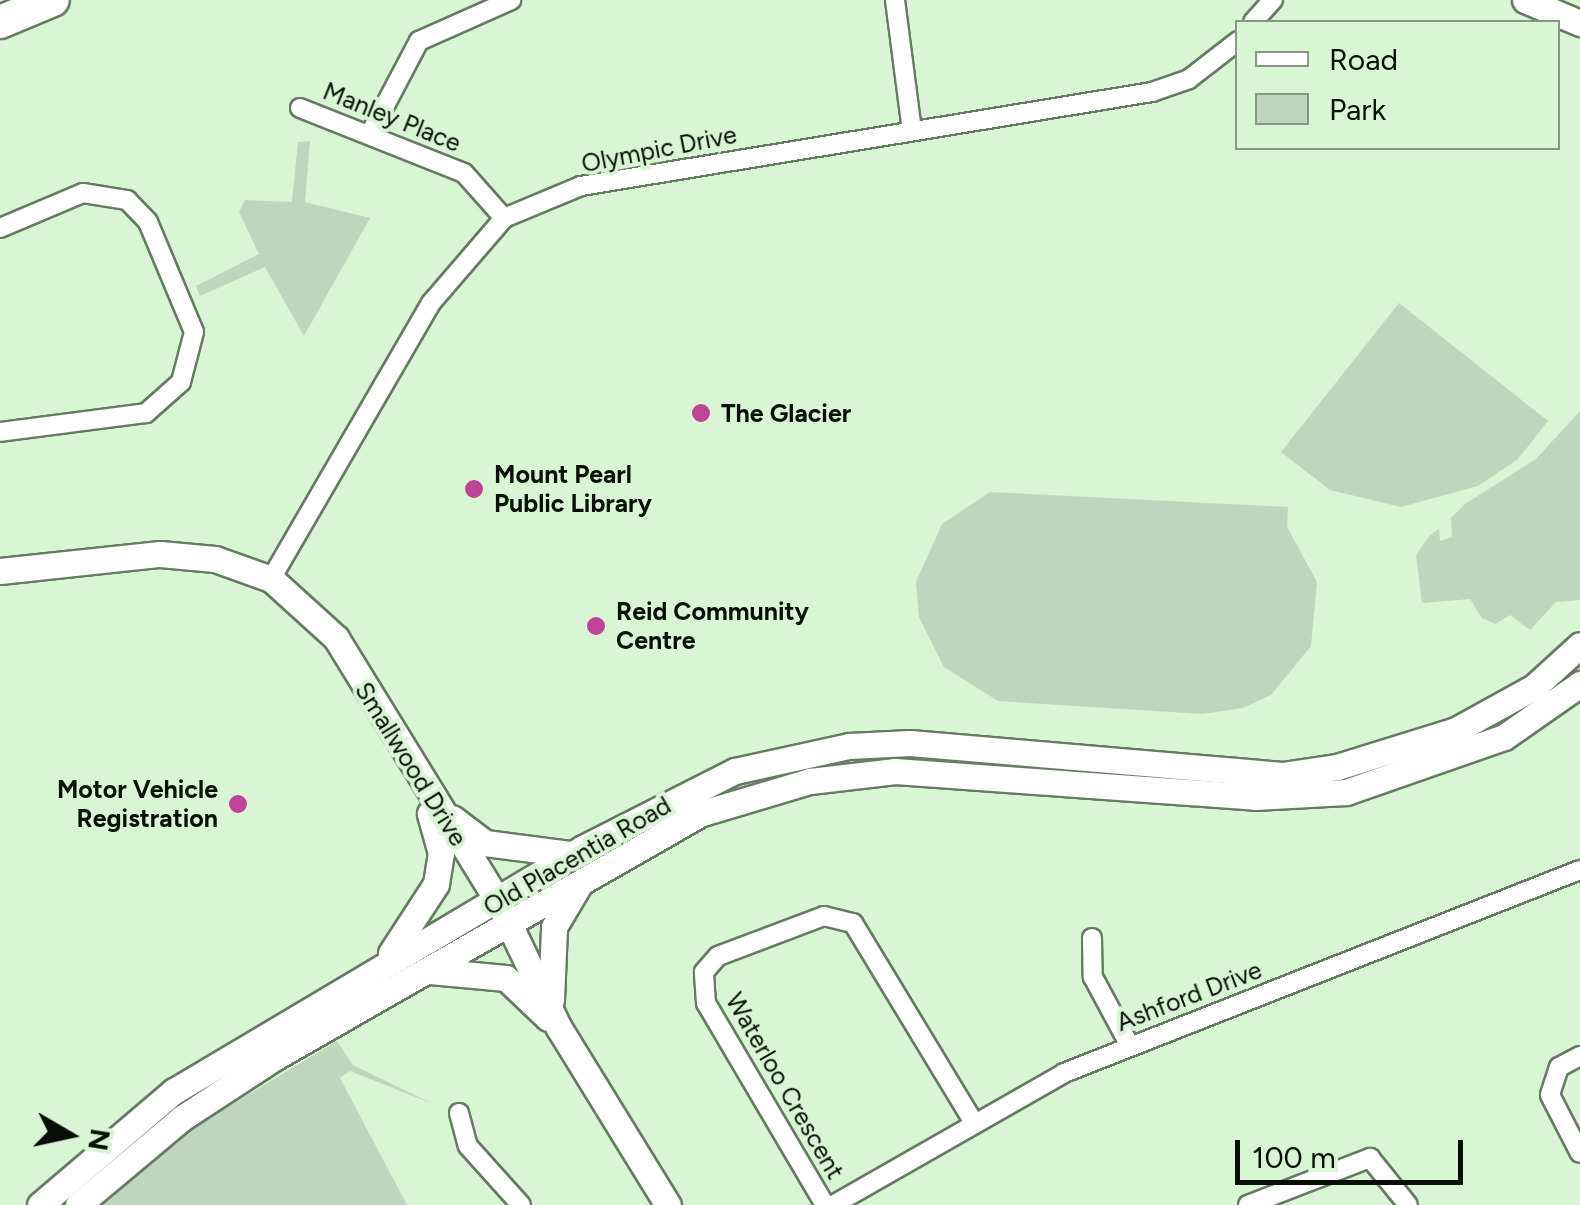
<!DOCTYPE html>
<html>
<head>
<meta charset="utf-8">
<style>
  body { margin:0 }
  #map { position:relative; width:1580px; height:1205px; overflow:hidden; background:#daf4d6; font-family:Figtree,sans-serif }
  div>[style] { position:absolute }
  .green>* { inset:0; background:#c0d5be }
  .roads { filter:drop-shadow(2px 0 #657c62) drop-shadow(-2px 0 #657c62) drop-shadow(0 2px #657c62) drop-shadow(0 -2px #657c62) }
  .street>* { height:18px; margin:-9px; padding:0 9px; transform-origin:9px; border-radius:9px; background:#fff }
  .secondary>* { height:25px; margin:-12.5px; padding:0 12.5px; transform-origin:12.5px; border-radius:12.5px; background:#fff }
  .highway>* { height:32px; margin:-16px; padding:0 16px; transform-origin:16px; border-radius:16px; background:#fff }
  .dots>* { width:28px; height:28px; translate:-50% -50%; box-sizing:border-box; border:5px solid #daf4d6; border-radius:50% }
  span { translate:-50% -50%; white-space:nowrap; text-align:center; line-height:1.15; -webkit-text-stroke:8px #daf4d6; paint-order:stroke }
  .street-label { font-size:25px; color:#070f06 }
  .poi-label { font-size:25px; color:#070f06; font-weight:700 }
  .left { translate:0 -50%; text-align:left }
  .right { translate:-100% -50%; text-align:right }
  .legend { position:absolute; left:1235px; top:20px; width:325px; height:130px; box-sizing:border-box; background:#daf4d6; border:2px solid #869883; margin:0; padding:12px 18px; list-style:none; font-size:30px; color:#070f06 }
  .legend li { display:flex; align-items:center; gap:20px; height:50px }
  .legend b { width:50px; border:2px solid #869883 }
  .north { position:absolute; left:20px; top:1085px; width:100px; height:100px; -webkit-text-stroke:8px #daf4d6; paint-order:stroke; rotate:99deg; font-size:28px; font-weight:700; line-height:40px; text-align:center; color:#070f06 }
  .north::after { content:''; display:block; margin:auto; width:35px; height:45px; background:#070f06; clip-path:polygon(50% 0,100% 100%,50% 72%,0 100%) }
  .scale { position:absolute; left:1235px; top:1140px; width:228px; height:45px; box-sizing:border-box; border:5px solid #070f06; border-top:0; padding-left:12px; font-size:30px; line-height:35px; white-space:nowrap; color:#070f06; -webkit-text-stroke:8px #daf4d6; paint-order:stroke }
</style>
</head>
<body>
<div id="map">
  <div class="green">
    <div style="clip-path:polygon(310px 141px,305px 202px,370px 218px,304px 336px,265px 267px,200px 296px,196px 286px,259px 254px,239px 212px,245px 200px,292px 202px,298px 142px)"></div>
    <div style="clip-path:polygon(1399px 303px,1548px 421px,1518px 459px,1478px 486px,1401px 507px,1330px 490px,1281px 452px)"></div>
    <div style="clip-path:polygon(1580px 411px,1580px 600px,1556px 602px,1530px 630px,1510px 615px,1495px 624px,1482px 618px,1470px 599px,1422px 603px,1416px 555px,1430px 535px,1439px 529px,1440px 541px,1452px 537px,1451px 518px,1465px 504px,1536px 459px)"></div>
    <div style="clip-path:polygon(990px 492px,1288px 507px,1287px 527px,1317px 582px,1311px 646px,1271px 695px,1243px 708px,1203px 714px,998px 701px,944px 667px,919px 617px,916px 582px,942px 524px)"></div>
    <div style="clip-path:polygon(337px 1041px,353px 1065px,433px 1104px,350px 1071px,340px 1078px,407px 1205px,95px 1205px,176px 1138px)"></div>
  </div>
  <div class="roads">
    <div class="street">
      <div style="left:895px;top:0;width:132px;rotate:82.6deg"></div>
      <div style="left:1253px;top:22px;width:30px;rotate:-48deg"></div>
      <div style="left:300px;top:108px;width:176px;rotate:21.6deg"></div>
      <div style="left:464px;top:173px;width:60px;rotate:48.4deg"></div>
      <div style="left:371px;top:132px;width:103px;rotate:-62.2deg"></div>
      <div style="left:419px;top:41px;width:101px;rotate:-24deg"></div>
      <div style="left:0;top:228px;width:90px;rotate:-22.9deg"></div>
      <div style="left:83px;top:193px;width:45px;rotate:9deg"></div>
      <div style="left:127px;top:200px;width:30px;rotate:46deg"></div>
      <div style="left:148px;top:222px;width:119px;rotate:67.3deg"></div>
      <div style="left:194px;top:332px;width:52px;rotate:104.6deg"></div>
      <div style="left:181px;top:382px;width:47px;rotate:138.5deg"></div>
      <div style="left:146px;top:413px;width:147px;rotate:172.6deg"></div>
      <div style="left:271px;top:579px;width:319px;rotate:-59.9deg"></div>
      <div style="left:431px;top:303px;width:112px;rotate:-49.3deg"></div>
      <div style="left:504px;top:218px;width:83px;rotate:-22.6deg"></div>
      <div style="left:581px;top:186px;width:579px;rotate:-9.35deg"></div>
      <div style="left:1152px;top:92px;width:39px;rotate:-19deg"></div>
      <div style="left:1189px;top:79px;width:62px;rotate:-37.8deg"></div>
      <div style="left:1092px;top:938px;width:39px;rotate:89deg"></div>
      <div style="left:1093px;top:977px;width:78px;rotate:61.8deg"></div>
      <div style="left:1580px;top:1056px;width:24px;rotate:152deg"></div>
      <div style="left:1559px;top:1067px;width:29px;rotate:108deg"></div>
      <div style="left:1550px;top:1095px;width:65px;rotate:62.7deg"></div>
      <div style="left:459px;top:1113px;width:34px;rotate:75deg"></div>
      <div style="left:468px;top:1146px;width:79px;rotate:48.1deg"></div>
      <div style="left:825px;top:1205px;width:234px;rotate:-120.5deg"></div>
      <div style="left:706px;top:1003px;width:31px;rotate:-94deg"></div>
      <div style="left:704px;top:972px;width:21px;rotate:-49deg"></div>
      <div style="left:718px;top:956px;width:113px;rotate:-20.7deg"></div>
      <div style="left:824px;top:916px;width:30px;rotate:14deg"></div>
      <div style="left:853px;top:923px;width:234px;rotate:58.8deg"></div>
      <div style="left:833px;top:1205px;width:266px;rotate:-29.7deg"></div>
      <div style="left:1064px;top:1073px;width:554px;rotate:-21.48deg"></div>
      <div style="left:1248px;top:1205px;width:131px;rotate:-21.1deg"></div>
      <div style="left:1370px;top:1158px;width:60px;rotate:51deg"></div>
    </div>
    <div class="secondary">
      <div style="left:1525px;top:0;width:60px;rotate:22.7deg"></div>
      <div style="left:0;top:571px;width:161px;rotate:-6.1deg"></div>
      <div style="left:160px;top:554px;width:55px;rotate:5.2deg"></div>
      <div style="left:215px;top:559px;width:59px;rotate:19.7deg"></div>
      <div style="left:271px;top:579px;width:88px;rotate:42.2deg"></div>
      <div style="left:336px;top:638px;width:311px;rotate:58.4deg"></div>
      <div style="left:499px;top:903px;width:139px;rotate:64.4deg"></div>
      <div style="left:559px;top:1028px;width:208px;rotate:58.4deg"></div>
      <div style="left:452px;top:818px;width:41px;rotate:37.1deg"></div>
      <div style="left:485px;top:843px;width:87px;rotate:7.3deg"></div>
      <div style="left:391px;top:953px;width:82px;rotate:-56.9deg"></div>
      <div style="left:436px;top:884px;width:31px;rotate:-81deg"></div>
      <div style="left:441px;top:853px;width:41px;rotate:-105.8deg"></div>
      <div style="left:430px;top:971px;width:76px;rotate:5.3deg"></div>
      <div style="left:506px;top:978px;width:58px;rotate:43.6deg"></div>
      <div style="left:551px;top:1000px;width:73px;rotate:-87.6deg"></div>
      <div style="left:554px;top:927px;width:51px;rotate:-59.4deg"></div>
      <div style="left:40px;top:1205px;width:176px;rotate:-40.4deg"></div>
      <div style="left:174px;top:1091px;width:476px;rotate:-30.7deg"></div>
      <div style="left:583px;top:848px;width:170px;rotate:-26.9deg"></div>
      <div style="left:735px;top:771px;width:117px;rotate:-12.4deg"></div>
      <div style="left:849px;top:746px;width:61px;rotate:-2.8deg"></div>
      <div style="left:910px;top:743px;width:373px;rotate:4.9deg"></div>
      <div style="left:1282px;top:775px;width:56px;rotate:-8.3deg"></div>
      <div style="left:1337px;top:767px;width:125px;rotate:-17.3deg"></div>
      <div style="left:1456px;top:730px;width:89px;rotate:-28.9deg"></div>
      <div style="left:1534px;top:687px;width:62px;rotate:-42.4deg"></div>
      <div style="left:78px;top:1205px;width:136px;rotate:-39.9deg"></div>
      <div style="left:182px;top:1118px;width:108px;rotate:-33.2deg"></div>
      <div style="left:272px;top:1059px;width:492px;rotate:-29.8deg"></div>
      <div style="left:699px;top:814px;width:116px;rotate:-16.6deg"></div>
      <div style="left:810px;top:781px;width:86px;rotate:-6.7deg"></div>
      <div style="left:895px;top:771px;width:361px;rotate:4.1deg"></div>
      <div style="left:1255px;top:797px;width:91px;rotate:-3.1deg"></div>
      <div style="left:1346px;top:792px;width:167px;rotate:-19.2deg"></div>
      <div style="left:1504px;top:737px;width:93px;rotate:-34.9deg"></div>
    </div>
    <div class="highway">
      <div style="left:0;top:22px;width:57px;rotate:-22.5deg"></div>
    </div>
  </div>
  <div class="dots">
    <div style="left:701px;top:413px;background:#be4498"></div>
    <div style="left:474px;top:489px;background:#be4498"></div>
    <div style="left:596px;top:626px;background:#be4498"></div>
    <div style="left:238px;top:804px;background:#be4498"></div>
  </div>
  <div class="street-label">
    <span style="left:392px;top:117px;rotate:22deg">Manley Place</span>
    <span style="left:659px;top:149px;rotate:-11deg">Olympic Drive</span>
    <span style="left:411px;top:764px;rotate:58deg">Smallwood Drive</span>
    <span style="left:577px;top:856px;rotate:-30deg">Old Placentia Road</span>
    <span style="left:1189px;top:996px;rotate:-21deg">Ashford Drive</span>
    <span style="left:785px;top:1086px;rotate:60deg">Waterloo Crescent</span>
  </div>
  <div class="poi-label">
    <span class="left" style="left:721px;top:413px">The Glacier</span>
    <span class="left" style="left:494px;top:489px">Mount Pearl<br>Public Library</span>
    <span class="left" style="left:616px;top:626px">Reid Community<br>Centre</span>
    <span class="right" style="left:218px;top:804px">Motor Vehicle<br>Registration</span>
  </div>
  <ul class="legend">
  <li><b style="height:12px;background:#fff"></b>Road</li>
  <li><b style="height:28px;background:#c0d5be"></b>Park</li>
  </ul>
  <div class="north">N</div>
  <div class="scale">100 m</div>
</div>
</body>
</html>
